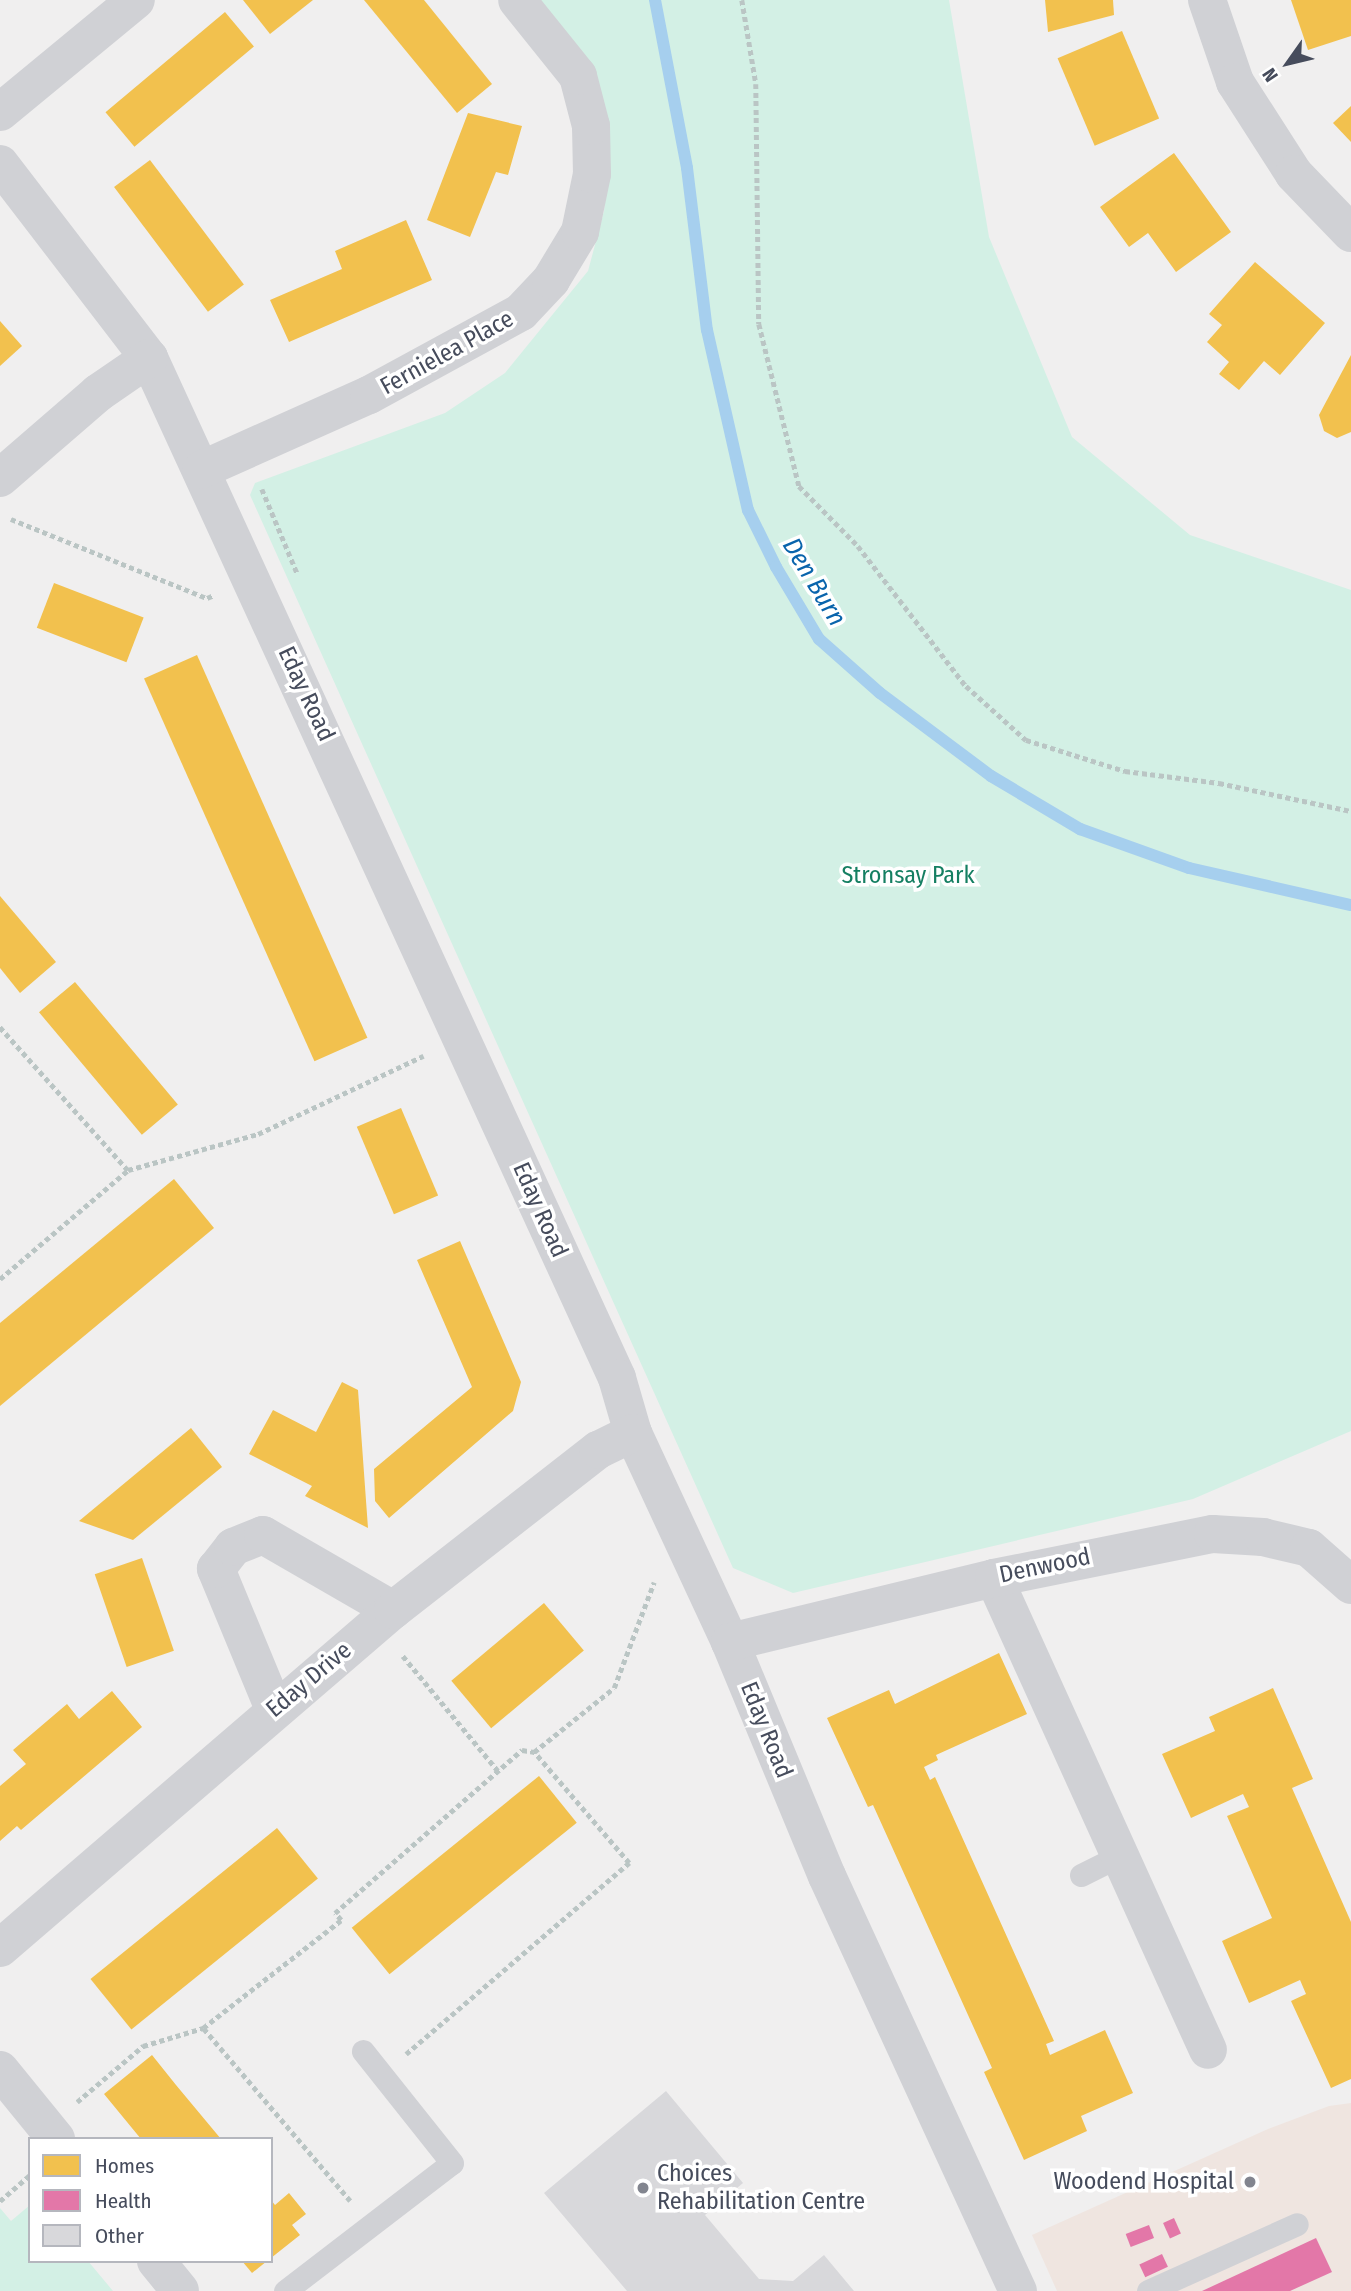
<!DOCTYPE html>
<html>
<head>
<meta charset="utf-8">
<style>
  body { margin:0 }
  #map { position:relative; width:1351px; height:2291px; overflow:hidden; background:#f0efef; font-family:"Fira Sans Condensed",sans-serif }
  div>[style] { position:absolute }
  .medical>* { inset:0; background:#efe5e0 }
  .green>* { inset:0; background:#d3f0e5 }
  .homes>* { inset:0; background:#f2c14e; transform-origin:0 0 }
  .health>* { inset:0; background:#e377a8; transform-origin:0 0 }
  .stream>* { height:12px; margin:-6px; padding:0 6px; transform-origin:6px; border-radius:6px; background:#a6cfee }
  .building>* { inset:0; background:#d8d8db }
  .path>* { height:4.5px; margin-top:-2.25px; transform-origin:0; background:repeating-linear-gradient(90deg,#bac5c4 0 5px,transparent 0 8.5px) }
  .service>* { height:23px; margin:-11.5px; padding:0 11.5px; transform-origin:11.5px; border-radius:11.5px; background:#d0d1d5 }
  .minor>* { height:38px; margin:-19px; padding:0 19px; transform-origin:19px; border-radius:19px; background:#d0d1d5 }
  .dots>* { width:19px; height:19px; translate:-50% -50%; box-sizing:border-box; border:4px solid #fff; border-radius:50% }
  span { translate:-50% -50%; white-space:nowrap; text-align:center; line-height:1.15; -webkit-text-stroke:7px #fff; paint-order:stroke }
  .street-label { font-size:24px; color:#464c5c }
  .park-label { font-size:24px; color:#157f62 }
  .poi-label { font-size:24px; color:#464c5c }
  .left { translate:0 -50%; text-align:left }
  .right { translate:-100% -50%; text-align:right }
  .water-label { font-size:26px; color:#0964ac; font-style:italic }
  .legend { position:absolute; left:28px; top:2137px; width:245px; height:126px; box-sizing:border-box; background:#fff; border:2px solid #b5b7be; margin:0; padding:9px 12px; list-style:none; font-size:21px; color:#464c5c }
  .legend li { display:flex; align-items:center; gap:14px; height:35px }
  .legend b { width:35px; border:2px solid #b5b7be }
  .north { position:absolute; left:1253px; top:28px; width:70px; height:70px; -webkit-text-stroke:5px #fff; paint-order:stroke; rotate:236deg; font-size:19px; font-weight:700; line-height:28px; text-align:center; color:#464c5c }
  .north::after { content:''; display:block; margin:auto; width:24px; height:32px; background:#464c5c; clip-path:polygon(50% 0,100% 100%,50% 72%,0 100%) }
</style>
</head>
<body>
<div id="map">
  <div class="medical">
    <div style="clip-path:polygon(1351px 2103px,1351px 2291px,1057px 2291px,1032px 2235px,1268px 2129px,1329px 2106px)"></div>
  </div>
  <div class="green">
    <div style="clip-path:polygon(528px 0,949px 0,989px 237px,1072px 437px,1190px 535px,1351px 590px,1351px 1431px,1193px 1499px,793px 1593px,733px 1568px,250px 495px,255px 483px,445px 413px,505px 373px,588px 271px,604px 211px,609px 152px)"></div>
    <div style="clip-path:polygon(30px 2205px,30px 2261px,88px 2261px,113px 2291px,0 2291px,0 2208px,11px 2221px)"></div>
  </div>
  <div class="homes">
    <div style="clip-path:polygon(243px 0,313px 0,270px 34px)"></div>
    <div style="clip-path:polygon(364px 0,424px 0,492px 84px,457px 113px)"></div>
    <div style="clip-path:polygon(1045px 0,1113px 0,1114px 15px,1048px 32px)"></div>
    <div style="clip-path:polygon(1291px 0,1351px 0,1351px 36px,1308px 50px)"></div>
    <div style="left:225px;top:12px;width:45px;height:156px;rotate:50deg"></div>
    <div style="left:1122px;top:31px;width:95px;height:70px;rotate:67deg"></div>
    <div style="clip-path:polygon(1351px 106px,1351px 142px,1333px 123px)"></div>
    <div style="clip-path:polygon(468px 113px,522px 126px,508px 175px,496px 172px,470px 237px,427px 220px)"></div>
    <div style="clip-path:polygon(1174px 153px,1231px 232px,1176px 272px,1148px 233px,1129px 247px,1100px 207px)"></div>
    <div style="left:150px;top:160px;width:156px;height:45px;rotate:53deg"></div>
    <div style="clip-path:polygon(406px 220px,432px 280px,289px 342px,270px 300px,342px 269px,335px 251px)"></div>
    <div style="clip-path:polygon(1255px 262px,1325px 323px,1280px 375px,1264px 361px,1239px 390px,1219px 374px,1229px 362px,1207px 342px,1222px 325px,1209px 314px)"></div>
    <div style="clip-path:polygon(0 321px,22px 346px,0 366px)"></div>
    <div style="clip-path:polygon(1351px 355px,1351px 432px,1337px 438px,1324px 431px,1319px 415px)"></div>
    <div style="left:54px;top:583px;width:96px;height:48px;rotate:21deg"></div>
    <div style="left:197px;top:655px;width:419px;height:58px;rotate:66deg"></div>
    <div style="clip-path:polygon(0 896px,56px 962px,20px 993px,0 968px)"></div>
    <div style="left:75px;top:982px;width:160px;height:47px;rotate:50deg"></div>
    <div style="left:401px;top:1108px;width:95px;height:48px;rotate:67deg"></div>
    <div style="clip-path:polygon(174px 1179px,214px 1228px,0 1406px,0 1323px)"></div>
    <div style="clip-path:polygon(460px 1241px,521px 1382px,513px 1411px,389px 1518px,375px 1501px,374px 1469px,472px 1387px,417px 1260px)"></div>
    <div style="clip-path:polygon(342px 1382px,358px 1390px,368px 1528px,305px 1496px,312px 1486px,249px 1454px,273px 1410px,316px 1432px)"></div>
    <div style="clip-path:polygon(191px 1428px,222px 1467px,133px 1540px,79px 1521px)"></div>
    <div style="left:142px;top:1558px;width:98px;height:50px;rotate:71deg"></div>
    <div style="left:544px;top:1603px;width:62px;height:121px;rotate:50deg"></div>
    <div style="clip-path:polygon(999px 1653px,1027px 1714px,936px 1755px,938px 1760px,924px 1767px,930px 1780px,935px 1777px,1054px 2041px,1046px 2044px,1050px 2055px,1105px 2030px,1133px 2093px,1081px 2116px,1087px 2131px,1024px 2160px,984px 2072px,992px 2068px,873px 1805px,868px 1807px,827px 1718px,889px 1690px,895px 1704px)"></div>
    <div style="clip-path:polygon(1273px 1688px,1313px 1779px,1292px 1788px,1351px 1922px,1351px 2079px,1331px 2088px,1291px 2001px,1306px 1994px,1300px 1980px,1249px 2003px,1222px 1941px,1272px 1918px,1227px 1816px,1249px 1807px,1243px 1794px,1191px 1818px,1162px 1754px,1215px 1731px,1209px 1717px)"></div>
    <div style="clip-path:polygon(112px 1691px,142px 1727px,21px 1830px,17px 1826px,0 1841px,0 1786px,26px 1764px,13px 1750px,67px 1704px,79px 1719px)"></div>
    <div style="left:539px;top:1776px;width:60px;height:241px;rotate:51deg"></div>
    <div style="left:277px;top:1828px;width:65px;height:240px;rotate:51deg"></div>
    <div style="clip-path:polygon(152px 2055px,176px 2085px,221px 2139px,141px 2139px,104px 2094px)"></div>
    <div style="clip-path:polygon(289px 2193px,306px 2214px,292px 2225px,300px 2235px,271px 2258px,271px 2200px,275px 2205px)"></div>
    <div style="clip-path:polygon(242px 2261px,267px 2261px,252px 2273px)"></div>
  </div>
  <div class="health">
    <div style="left:1174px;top:2218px;width:17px;height:12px;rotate:66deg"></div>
    <div style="left:1149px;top:2225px;width:14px;height:25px;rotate:69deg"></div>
    <div style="clip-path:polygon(1316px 2238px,1332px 2272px,1290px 2291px,1202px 2291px)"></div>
    <div style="left:1162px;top:2254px;width:14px;height:25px;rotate:65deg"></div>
  </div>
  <div class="stream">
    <div style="left:655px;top:0;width:171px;rotate:79.2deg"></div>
    <div style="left:687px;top:168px;width:163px;rotate:83deg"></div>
    <div style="left:707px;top:330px;width:185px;rotate:77.2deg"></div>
    <div style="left:748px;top:510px;width:64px;rotate:63.8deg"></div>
    <div style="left:776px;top:567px;width:84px;rotate:59.2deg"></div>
    <div style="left:819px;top:639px;width:81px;rotate:41.5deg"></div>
    <div style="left:880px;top:693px;width:139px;rotate:36.8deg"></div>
    <div style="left:991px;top:776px;width:104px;rotate:30.8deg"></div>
    <div style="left:1080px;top:829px;width:116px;rotate:19.7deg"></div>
    <div style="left:1189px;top:868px;width:166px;rotate:12.9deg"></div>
  </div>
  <div class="building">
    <div style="clip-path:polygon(666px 2091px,743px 2183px,705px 2215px,759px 2279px,793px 2281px,824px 2255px,854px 2291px,627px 2291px,544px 2193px)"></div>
  </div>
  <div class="path">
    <div style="left:742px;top:0;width:85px;rotate:80.5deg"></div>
    <div style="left:756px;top:84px;width:240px;rotate:89.3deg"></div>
    <div style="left:759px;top:324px;width:167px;rotate:76.1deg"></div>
    <div style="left:799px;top:486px;width:84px;rotate:45.5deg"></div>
    <div style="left:858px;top:546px;width:177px;rotate:52.4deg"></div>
    <div style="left:966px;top:686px;width:81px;rotate:42deg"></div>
    <div style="left:1026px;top:740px;width:104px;rotate:17.4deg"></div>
    <div style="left:1125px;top:771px;width:95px;rotate:7.3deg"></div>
    <div style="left:1219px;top:783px;width:135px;rotate:12deg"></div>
    <div style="left:262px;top:489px;width:93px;rotate:67.3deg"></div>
    <div style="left:11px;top:519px;width:211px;rotate:22deg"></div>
    <div style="left:207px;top:598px;width:8px;rotate:-23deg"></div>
    <div style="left:0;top:1027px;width:192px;rotate:48.2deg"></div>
    <div style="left:0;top:1279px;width:168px;rotate:-40.4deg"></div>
    <div style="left:128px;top:1170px;width:135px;rotate:-15.5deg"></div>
    <div style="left:258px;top:1134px;width:183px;rotate:-25.3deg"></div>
    <div style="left:403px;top:1656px;width:149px;rotate:50.4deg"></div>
    <div style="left:406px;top:2054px;width:294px;rotate:-40.6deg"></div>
    <div style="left:629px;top:1863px;width:146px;rotate:-130.6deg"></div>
    <div style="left:77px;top:2102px;width:87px;rotate:-40.3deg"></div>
    <div style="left:143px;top:2046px;width:63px;rotate:-16.7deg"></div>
    <div style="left:0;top:2201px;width:40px;rotate:-41deg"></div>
    <div style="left:350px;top:2201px;width:227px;rotate:-130.4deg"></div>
    <div style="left:203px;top:2028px;width:175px;rotate:-38deg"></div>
    <div style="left:341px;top:1920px;width:9px;rotate:-131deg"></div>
    <div style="left:335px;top:1913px;width:248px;rotate:-41.1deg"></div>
    <div style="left:522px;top:1750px;width:12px;rotate:9deg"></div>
    <div style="left:534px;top:1752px;width:102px;rotate:-38.7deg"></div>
    <div style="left:614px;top:1688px;width:113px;rotate:-69.3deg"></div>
  </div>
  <div class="service">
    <div style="left:1081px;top:1875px;width:42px;rotate:-26.6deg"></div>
    <div style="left:285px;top:2291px;width:210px;rotate:-37.5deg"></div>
    <div style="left:452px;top:2163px;width:143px;rotate:-128.5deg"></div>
    <div style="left:1148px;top:2291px;width:163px;rotate:-24.2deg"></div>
  </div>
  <div class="minor">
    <div style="left:1207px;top:0;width:87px;rotate:71.1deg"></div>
    <div style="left:1235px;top:82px;width:109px;rotate:57.3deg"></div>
    <div style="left:1294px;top:174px;width:82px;rotate:46deg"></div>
    <div style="left:0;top:112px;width:176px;rotate:-39.5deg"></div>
    <div style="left:0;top:164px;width:245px;rotate:52.5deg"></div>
    <div style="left:149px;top:358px;width:1122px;rotate:65.35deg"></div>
    <div style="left:617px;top:1378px;width:57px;rotate:73.8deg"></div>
    <div style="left:633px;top:1433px;width:230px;rotate:65.1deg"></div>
    <div style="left:730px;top:1642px;width:253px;rotate:67.5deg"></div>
    <div style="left:827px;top:1876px;width:457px;rotate:65.3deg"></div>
    <div style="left:201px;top:470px;width:184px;rotate:-24.1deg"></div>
    <div style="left:369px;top:395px;width:173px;rotate:-28.6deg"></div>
    <div style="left:521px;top:312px;width:44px;rotate:-46.8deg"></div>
    <div style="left:551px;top:280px;width:56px;rotate:-58.9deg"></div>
    <div style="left:580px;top:232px;width:59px;rotate:-78.3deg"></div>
    <div style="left:592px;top:174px;width:48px;rotate:-91.2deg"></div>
    <div style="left:591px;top:126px;width:52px;rotate:-104.6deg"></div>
    <div style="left:578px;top:76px;width:97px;rotate:-128.8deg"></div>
    <div style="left:0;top:478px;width:130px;rotate:-40.9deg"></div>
    <div style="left:98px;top:393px;width:62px;rotate:-34.5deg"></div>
    <div style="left:994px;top:1578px;width:518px;rotate:65.61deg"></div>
    <div style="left:730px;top:1642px;width:272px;rotate:-13.6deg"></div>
    <div style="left:994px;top:1578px;width:223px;rotate:-11.4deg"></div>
    <div style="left:1213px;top:1534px;width:50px;rotate:3.4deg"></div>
    <div style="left:1263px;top:1537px;width:47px;rotate:13.4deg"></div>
    <div style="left:1309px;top:1548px;width:56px;rotate:41.4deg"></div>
    <div style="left:274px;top:1709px;width:152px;rotate:-112.5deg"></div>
    <div style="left:216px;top:1569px;width:28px;rotate:-52deg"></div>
    <div style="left:233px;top:1547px;width:32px;rotate:-22deg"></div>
    <div style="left:263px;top:1535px;width:150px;rotate:30deg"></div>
    <div style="left:0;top:1948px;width:518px;rotate:-40.7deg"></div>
    <div style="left:393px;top:1610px;width:260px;rotate:-38deg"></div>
    <div style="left:598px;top:1450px;width:39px;rotate:-26deg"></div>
    <div style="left:0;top:2070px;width:89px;rotate:50.9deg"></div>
    <div style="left:156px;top:2261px;width:38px;rotate:51deg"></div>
  </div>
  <div class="dots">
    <div style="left:1250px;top:2182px;background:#82858f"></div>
    <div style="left:643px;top:2188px;background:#82858f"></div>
  </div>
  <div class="street-label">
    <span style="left:447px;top:353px;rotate:-29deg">Fernielea Place</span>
    <span style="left:306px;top:694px;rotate:65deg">Eday Road</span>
    <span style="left:540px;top:1210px;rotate:66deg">Eday Road</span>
    <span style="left:1045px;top:1566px;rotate:-12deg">Denwood</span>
    <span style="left:309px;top:1680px;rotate:-40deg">Eday Drive</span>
    <span style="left:766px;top:1730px;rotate:68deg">Eday Road</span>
  </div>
  <div class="park-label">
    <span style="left:908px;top:876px">Stronsay Park</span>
  </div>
  <div class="poi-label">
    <span class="left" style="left:657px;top:2188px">Choices<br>Rehabilitation Centre</span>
    <span class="right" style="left:1234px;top:2182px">Woodend Hospital</span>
  </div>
  <div class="water-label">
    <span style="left:814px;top:582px;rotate:59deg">Den Burn</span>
  </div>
  <ul class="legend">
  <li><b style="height:19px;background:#f2c14e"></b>Homes</li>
  <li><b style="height:19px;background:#e377a8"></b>Health</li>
  <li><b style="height:19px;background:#d8d8db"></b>Other</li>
  </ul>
  <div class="north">N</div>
</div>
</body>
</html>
